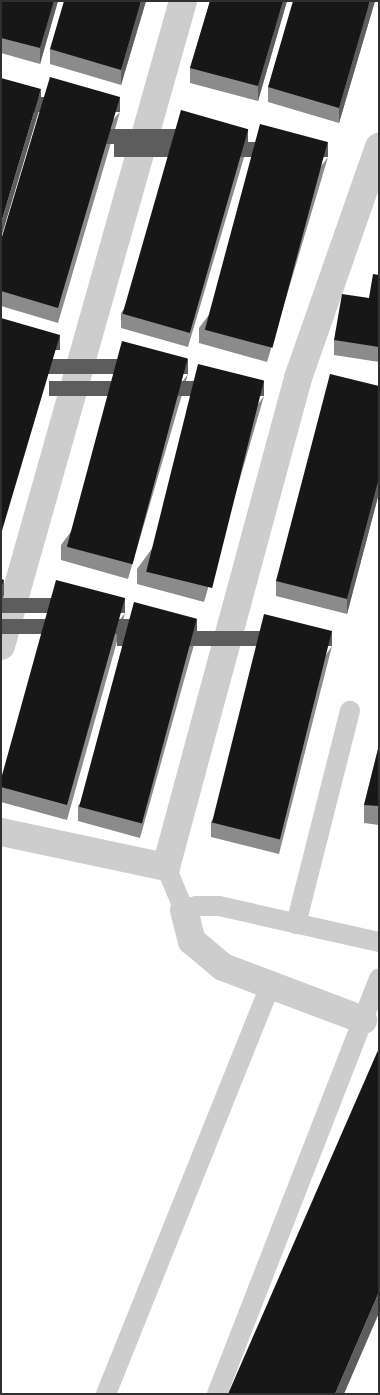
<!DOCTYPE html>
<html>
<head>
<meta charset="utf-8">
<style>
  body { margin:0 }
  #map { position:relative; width:380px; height:1395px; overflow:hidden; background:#fff; font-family:Quicksand,sans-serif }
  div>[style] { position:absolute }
  .service>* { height:20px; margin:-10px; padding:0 10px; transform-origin:10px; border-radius:10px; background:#cdcdcd }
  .minor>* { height:28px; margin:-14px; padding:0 14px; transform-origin:14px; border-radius:14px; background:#cdcdcd }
  .wall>* { inset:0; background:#8b8b8b }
  .shaded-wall>* { inset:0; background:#5d5d5d; transform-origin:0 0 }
  .building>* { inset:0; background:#171717; transform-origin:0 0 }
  span { translate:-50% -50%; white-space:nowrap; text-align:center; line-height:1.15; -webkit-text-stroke:5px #fff; paint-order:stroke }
  .frame { position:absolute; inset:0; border:2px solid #303030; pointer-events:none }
</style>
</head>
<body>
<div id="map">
  <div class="service">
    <div style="left:166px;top:867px;width:47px;rotate:67.3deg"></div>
    <div style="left:184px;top:910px;width:13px;rotate:-18deg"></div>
    <div style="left:196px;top:906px;width:23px"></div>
    <div style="left:219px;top:906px;width:164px;rotate:12.7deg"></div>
    <div style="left:296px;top:924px;width:220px;rotate:-75.8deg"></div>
    <div style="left:106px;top:1394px;width:439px;rotate:-68.1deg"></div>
    <div style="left:217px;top:1394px;width:446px;rotate:-68.7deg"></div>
  </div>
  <div class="minor">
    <div style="left:1px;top:646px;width:670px;rotate:-74.24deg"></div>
    <div style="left:1px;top:832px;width:169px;rotate:12deg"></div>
    <div style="left:166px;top:867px;width:507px;rotate:-74.89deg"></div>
    <div style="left:298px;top:378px;width:245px;rotate:-70.7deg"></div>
    <div style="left:184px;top:910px;width:32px;rotate:76deg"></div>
    <div style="left:192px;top:941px;width:40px;rotate:40deg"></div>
    <div style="left:223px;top:967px;width:150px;rotate:20.7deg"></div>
  </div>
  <div class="wall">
    <div style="clip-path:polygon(1px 1px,58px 1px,40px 64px,1px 53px)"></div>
    <div style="clip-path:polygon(146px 1px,121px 85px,50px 64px,50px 49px)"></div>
    <div style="clip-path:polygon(210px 1px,287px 1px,258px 101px,190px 83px,190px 68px)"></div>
    <div style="clip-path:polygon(375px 1px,339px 123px,268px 102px,268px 87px)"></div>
    <div style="clip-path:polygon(120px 112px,58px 323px,1px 306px,1px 240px)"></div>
    <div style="clip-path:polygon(248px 144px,188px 347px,121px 328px,121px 313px)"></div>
    <div style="clip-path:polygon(328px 157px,267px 362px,199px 343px,199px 328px)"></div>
    <div style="clip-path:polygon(379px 275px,379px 362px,334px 355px,334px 340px,369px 298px)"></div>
    <div style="clip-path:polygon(188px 374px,128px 579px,61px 560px,61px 545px)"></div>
    <div style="clip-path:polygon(379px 386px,379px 493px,347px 614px,276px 596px,276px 581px)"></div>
    <div style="clip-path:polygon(264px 396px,204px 602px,137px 584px,137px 569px)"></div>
    <div style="clip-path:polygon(125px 613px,67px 820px,1px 802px,1px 779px)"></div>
    <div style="clip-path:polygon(197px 634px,140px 838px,78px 821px,78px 806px)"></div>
    <div style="clip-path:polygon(332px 646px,279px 854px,211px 837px,211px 822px)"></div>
    <div style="clip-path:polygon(379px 745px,379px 825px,364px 823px,364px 805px)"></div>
  </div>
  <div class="shaded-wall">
    <div style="clip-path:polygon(54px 1px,58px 1px,40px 64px,40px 48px)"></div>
    <div style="clip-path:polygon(141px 1px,146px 1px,121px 85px,121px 70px)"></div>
    <div style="clip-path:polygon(283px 1px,287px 1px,258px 101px,258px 86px)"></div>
    <div style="clip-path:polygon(370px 1px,375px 1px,339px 123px,339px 108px)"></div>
    <div style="clip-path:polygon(41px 89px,41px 104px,1px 238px,1px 223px)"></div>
    <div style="left:120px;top:97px;width:15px;height:220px;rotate:90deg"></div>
    <div style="left:248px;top:129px;width:15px;height:212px;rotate:90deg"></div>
    <div style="left:328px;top:142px;width:15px;height:214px;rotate:90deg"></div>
    <div style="left:60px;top:335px;width:15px;height:208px;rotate:90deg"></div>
    <div style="left:188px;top:359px;width:15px;height:214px;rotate:90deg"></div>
    <div style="left:264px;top:381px;width:15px;height:215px;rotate:90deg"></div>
    <div style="clip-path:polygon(379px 478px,379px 493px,347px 614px,347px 599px)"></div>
    <div style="clip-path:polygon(4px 580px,4px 595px,1px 604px,1px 589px)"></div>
    <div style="left:125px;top:598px;width:15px;height:215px;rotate:90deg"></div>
    <div style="left:197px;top:619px;width:15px;height:212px;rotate:90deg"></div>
    <div style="left:332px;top:631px;width:15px;height:215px;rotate:90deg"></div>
    <div style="clip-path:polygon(379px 1292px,379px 1313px,344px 1394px,335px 1394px)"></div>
  </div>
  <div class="building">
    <div style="clip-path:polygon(1px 1px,54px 1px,40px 48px,1px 38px)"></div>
    <div style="clip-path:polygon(64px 1px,141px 1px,121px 70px,50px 49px)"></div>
    <div style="clip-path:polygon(210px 1px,283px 1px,258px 86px,190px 68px)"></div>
    <div style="clip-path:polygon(293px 1px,370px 1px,339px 108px,268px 87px)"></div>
    <div style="clip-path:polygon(50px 77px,120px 97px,58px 308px,1px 291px,1px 240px)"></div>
    <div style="clip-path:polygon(1px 78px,41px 89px,1px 223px)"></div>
    <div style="left:181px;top:110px;width:70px;height:212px;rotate:16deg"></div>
    <div style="left:260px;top:124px;width:70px;height:213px;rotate:15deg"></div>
    <div style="clip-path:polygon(373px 274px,379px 275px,379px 347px,334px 340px,342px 294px,369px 298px)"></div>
    <div style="clip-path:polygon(1px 318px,60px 335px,1px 534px)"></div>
    <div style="left:122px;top:341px;width:68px;height:213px;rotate:15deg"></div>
    <div style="left:198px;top:364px;width:68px;height:214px;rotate:14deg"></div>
    <div style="clip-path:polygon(330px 374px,379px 386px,379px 478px,347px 599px,276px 581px)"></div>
    <div style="clip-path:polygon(1px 579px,4px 580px,1px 589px)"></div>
    <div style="clip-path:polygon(56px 580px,125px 598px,67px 805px,1px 787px,1px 779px)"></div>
    <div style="left:134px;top:602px;width:65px;height:212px;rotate:15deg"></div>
    <div style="left:264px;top:614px;width:70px;height:215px;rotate:14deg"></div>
    <div style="clip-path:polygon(379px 745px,379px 806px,364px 805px)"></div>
    <div style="clip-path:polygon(379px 1048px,379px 1292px,335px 1394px,228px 1394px)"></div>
  </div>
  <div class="frame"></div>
</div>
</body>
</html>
